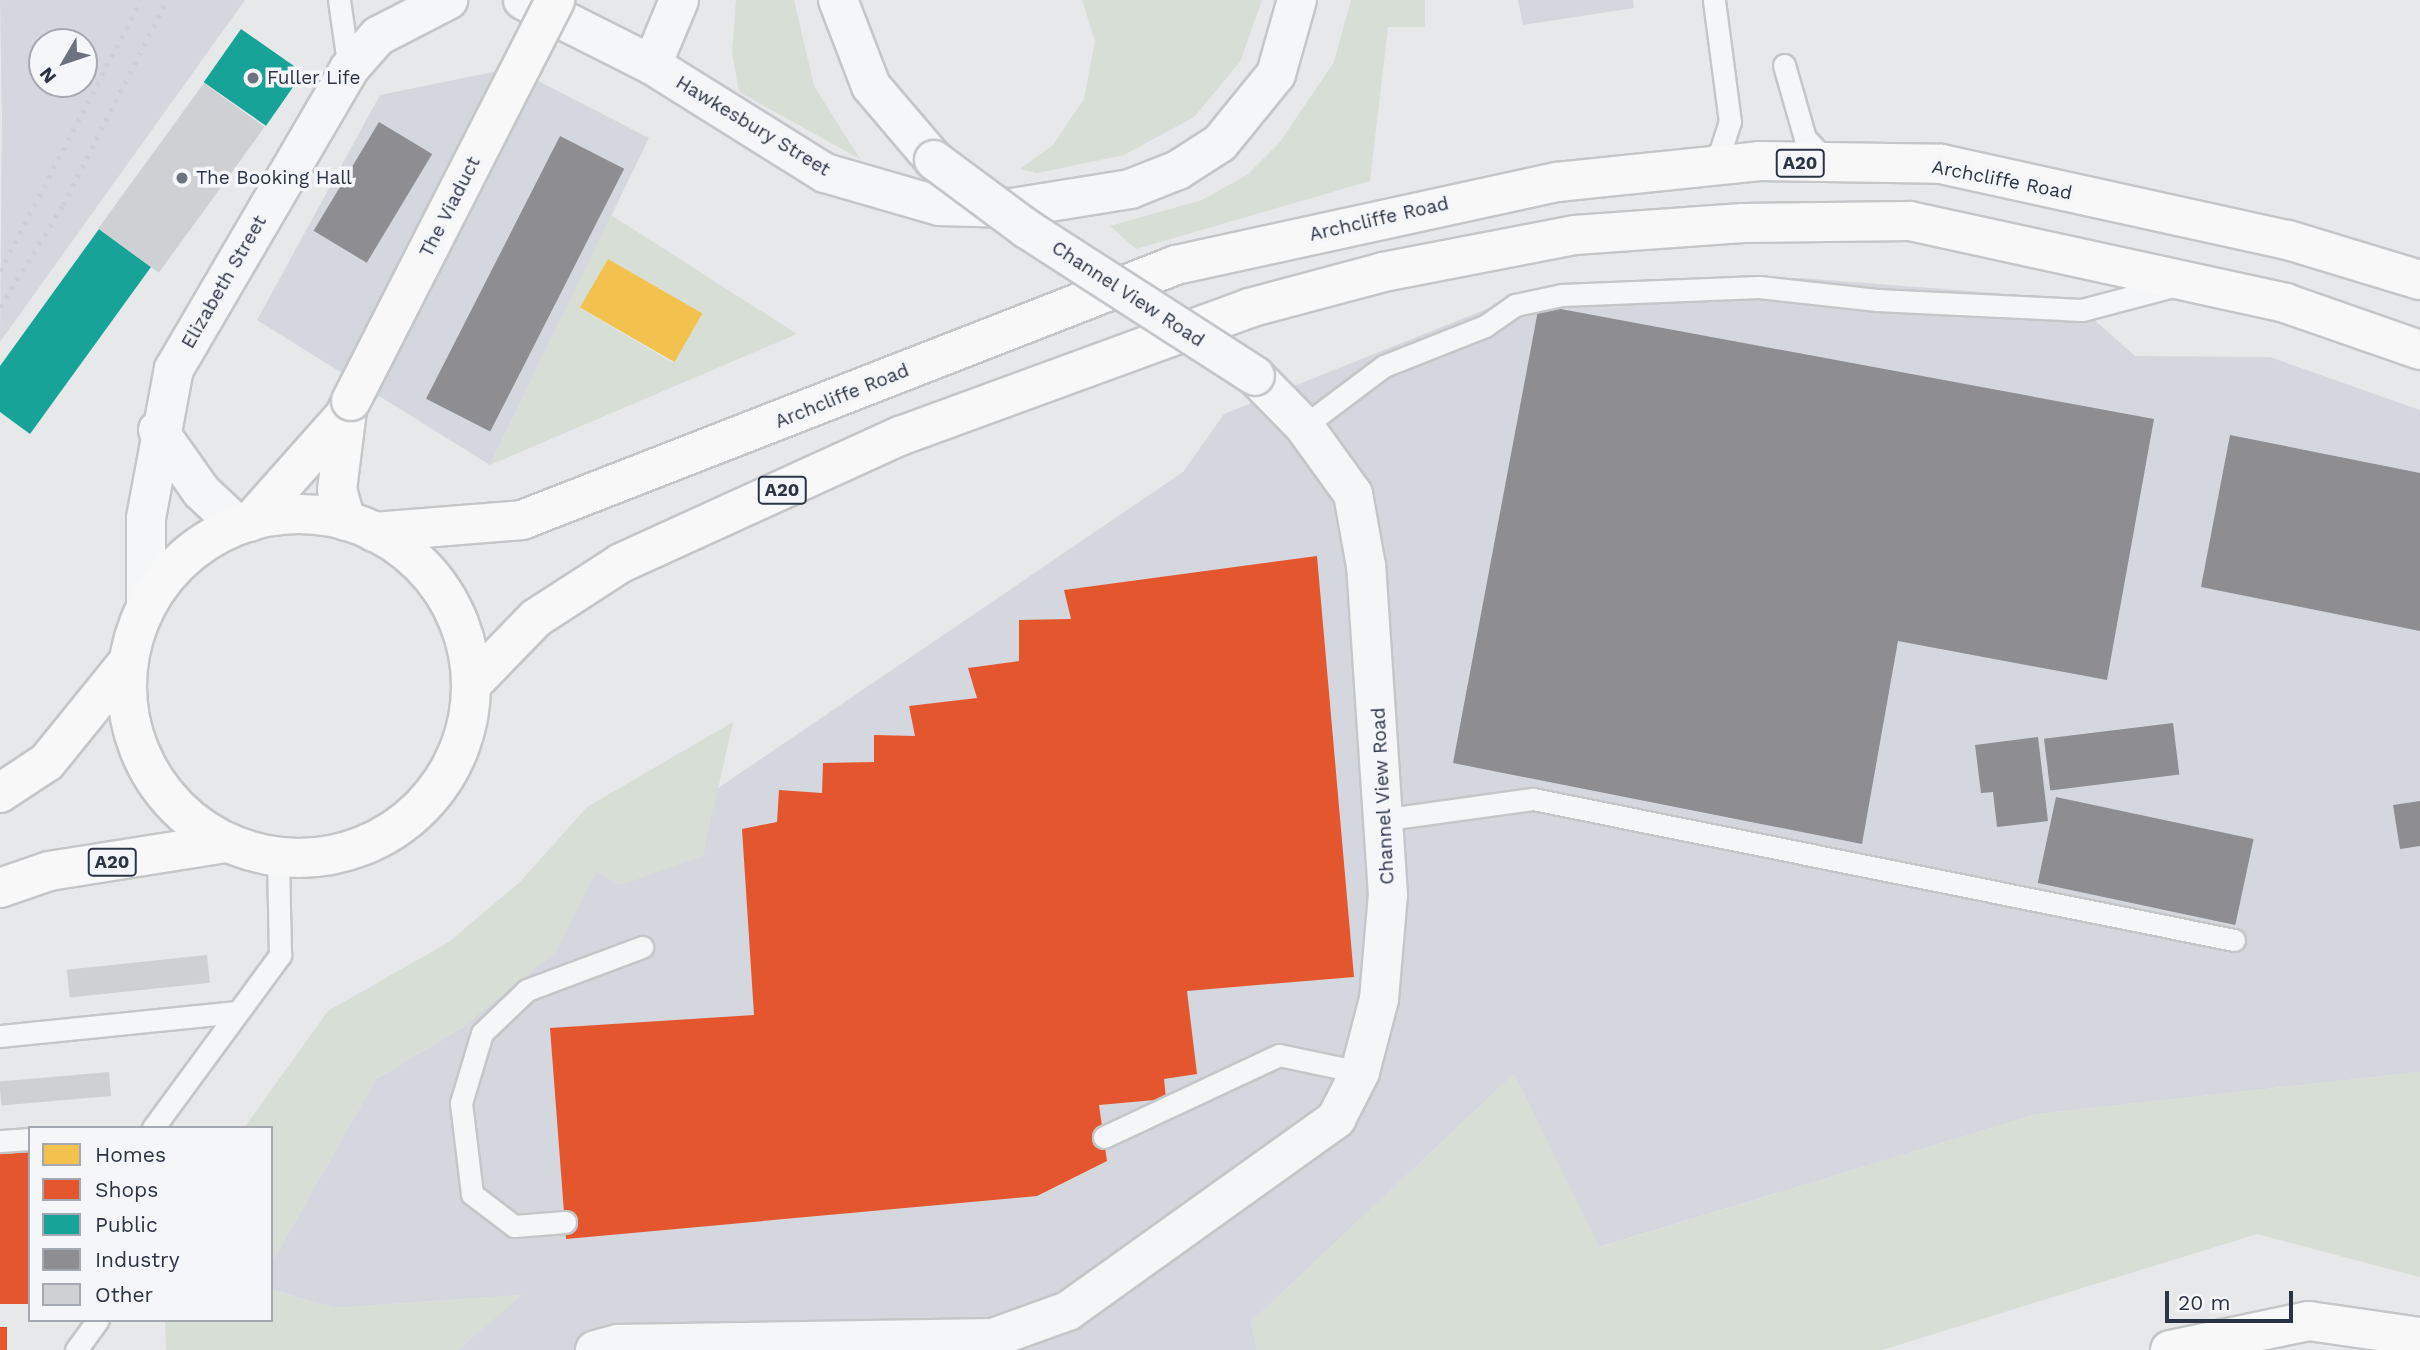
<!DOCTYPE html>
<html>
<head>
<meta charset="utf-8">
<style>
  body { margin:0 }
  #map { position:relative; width:2420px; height:1350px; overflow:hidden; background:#e6e8ea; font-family:"Work Sans",sans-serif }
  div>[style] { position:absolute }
  .built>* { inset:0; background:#d4d7dd }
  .green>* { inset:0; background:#d6ded6 }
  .homes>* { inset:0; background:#f2c14e; transform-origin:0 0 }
  .shops>* { inset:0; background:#e4572e; transform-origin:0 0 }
  .public>* { inset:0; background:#17a398; transform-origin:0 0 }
  .industry>* { inset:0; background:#8d8d92; transform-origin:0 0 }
  .building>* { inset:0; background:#ced0d3; transform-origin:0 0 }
  .roads { filter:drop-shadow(2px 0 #c4c6c8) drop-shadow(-2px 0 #c4c6c8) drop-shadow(0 2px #c4c6c8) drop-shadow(0 -2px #c4c6c8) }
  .lane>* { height:21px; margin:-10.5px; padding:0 10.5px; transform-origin:10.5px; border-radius:10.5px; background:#f5f6f7 }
  .street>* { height:38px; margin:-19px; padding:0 19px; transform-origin:19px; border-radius:19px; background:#f5f6f7 }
  .secondary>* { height:38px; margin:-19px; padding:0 19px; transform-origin:19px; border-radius:19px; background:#f8f8f8 }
  .highway>* { height:38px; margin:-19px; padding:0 19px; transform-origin:19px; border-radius:19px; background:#f8f8f8 }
  .highway>.ring { margin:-19px; padding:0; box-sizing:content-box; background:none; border:38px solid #f8f8f8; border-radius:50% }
  .rail>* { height:5px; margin-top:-2.5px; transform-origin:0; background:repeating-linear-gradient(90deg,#cecfd2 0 3.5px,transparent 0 10.5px) }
  .bridges { filter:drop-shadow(2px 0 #c4c6c8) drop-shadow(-2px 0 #c4c6c8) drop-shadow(0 2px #c4c6c8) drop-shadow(0 -2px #c4c6c8) }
  .street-bridge>* { height:38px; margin:-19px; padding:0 19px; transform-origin:19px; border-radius:19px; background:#f5f6f7 }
  .highway-bridge>* { height:38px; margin:-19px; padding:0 19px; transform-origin:19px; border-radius:19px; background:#f8f8f8 }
  .dots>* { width:19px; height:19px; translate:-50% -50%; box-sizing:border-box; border:4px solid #f4f6f9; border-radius:50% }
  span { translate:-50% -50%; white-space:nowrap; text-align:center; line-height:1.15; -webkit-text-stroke:7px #f4f6f9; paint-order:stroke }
  .shield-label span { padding:2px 5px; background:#f4f6f9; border:2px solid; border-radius:5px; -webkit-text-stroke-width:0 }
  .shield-label { font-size:18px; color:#2b3445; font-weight:700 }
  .poi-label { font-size:19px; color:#2b3445 }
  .left { translate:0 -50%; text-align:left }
  .street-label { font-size:19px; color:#2b3445 }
  .legend { position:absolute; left:28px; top:1126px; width:245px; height:196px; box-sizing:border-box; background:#f4f6f9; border:2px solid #a4a8b1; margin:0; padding:9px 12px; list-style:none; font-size:21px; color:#2b3445 }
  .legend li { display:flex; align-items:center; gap:14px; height:35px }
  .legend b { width:35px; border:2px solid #a4a8b1 }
  .north { position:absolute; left:28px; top:28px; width:70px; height:70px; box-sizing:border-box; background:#f4f6f9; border:2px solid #a4a8b1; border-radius:50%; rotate:231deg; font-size:19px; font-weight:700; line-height:28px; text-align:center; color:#2b3445 }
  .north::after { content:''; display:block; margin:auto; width:24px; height:32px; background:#6c737f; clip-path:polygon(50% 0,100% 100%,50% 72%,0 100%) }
  .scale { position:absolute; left:2165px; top:1291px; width:128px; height:32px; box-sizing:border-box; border:4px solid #2b3445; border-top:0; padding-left:9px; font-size:21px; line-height:24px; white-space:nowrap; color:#2b3445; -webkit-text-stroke:5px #f4f6f9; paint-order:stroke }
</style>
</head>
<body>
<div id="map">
  <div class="built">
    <div style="clip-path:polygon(evenodd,0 0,245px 0,0 342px,2px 118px,0 0,84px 42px,84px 84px,42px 84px,42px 42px,84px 42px)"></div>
    <div style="clip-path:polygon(1518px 0,1633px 0,1634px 8px,1523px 25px)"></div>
    <div style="clip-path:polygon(513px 68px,649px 138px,490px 465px,257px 320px,380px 95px)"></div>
    <div style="clip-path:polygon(1801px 278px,2071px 299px,2135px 356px,2270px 357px,2420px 410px,2420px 1072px,2037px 1114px,1599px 1247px,1514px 1074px,1251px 1322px,1257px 1350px,458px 1350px,521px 1295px,335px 1308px,271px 1289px,271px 1264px,376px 1079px,463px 1027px,559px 945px,596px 871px,1183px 472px,1224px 414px,1544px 286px)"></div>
  </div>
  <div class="green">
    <div style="clip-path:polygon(736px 0,794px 0,814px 86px,860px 159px,739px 92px,732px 52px)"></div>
    <div style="clip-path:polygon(1082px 0,1262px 0,1240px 62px,1194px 117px,1124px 155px,1037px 173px,1020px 169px,1053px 145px,1084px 99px,1095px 41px)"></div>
    <div style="clip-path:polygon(1351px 0,1425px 0,1425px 27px,1388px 27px,1370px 181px,1136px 249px,1110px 226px,1202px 200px,1247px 175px,1280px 142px,1334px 62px)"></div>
    <div style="clip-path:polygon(evenodd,611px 215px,797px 334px,490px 465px,611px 215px,608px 259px,702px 314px,673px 363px,580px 308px,608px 259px)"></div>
    <div style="clip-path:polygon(733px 722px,703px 856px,621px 885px,596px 872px,556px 952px,463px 1027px,376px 1079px,271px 1264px,271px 1128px,244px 1128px,328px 1011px,449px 942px,521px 881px,587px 807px)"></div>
    <div style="clip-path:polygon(2420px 1072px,2420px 1277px,2257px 1234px,1882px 1350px,1257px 1350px,1251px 1322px,1514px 1074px,1600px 1247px,2037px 1114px)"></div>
    <div style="clip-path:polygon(271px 1289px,335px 1308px,522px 1295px,458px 1350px,166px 1350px,165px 1320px,271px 1320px)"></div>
  </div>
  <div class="homes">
    <div style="left:608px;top:259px;width:109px;height:56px;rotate:30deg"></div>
  </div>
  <div class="shops">
    <div style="clip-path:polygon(1317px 556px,1354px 977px,1187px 991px,1197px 1074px,1164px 1079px,1166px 1099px,1099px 1105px,1107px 1161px,1037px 1196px,566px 1239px,550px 1028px,754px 1015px,742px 829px,777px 822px,779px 790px,822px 793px,823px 763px,874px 762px,874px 735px,915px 736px,909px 706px,977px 698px,968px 668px,1019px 661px,1019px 620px,1071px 619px,1064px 590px)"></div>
    <div style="left:30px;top:1151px;width:153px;height:30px;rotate:90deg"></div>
    <div style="left:0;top:1327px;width:7px;height:23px"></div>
  </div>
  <div class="public">
    <div style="left:241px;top:29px;width:76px;height:65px;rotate:35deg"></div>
    <div style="clip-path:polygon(99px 229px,151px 267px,30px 434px,0 412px,0 366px)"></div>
  </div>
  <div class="industry">
    <div style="left:379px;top:122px;width:62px;height:127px;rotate:31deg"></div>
    <div style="left:560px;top:136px;width:72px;height:295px;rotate:27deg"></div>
    <div style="clip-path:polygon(1539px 305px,2154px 419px,2107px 680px,1898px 641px,1862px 844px,1453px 763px)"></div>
    <div style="clip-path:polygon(2230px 435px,2420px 473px,2420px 631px,2201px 587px)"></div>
    <div style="left:2173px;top:723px;width:52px;height:130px;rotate:83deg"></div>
    <div style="clip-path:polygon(2038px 737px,2048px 821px,1997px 827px,1993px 792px,1981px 793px,1975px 745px)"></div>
    <div style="left:2056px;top:797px;width:202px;height:88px;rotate:12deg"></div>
    <div style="clip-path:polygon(2420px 801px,2420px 846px,2400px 849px,2393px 805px)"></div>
  </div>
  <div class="building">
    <div style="left:204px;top:83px;width:75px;height:180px;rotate:36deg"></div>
    <div style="left:207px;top:955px;width:28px;height:141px;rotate:84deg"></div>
    <div style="left:109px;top:1072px;width:24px;height:110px;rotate:85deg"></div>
  </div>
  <div class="roads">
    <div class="lane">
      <div style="left:339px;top:0;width:70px;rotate:81.8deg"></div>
      <div style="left:1784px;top:65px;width:76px;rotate:74deg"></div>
      <div style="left:1805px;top:138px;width:34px;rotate:47deg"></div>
      <div style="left:1701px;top:164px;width:22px;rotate:-32deg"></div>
      <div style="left:1720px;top:152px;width:32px;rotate:-72deg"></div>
      <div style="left:1730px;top:122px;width:123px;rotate:-97.5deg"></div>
      <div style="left:1304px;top:426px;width:100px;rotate:-36.9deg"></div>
      <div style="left:1384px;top:366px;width:109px;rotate:-21.6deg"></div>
      <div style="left:1485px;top:326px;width:37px;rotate:-35deg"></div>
      <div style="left:1515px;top:305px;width:48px;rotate:-12deg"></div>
      <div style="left:1562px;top:295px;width:197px;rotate:-2.3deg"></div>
      <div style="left:1759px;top:287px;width:119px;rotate:6.3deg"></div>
      <div style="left:1877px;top:300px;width:205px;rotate:2.8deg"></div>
      <div style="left:2082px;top:310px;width:90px;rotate:-14.8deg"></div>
      <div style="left:1388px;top:819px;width:146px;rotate:-7.9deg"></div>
      <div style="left:1533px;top:799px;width:715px;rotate:11.37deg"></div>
      <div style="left:0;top:1036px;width:237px;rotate:-5.8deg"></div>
      <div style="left:153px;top:1128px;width:215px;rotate:-53.7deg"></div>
      <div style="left:280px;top:955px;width:98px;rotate:-91.2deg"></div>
      <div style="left:1104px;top:1137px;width:193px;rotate:-25.1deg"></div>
      <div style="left:1279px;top:1055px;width:83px;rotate:11.9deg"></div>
      <div style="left:0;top:1141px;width:30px;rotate:-4deg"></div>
      <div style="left:565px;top:1222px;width:51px;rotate:175.5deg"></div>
      <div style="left:514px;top:1226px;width:53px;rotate:-142.7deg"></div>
      <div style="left:472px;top:1194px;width:92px;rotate:-96.9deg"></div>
      <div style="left:461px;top:1103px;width:73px;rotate:-73.3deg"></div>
      <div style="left:482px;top:1033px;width:62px;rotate:-43.7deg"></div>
      <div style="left:527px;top:990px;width:123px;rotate:-20.5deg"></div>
      <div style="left:76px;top:1350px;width:37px;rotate:-54deg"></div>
    </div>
    <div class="street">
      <div style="left:523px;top:0;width:144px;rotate:26.7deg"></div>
      <div style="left:652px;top:65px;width:204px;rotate:32deg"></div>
      <div style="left:825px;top:173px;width:119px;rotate:16.1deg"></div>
      <div style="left:939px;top:206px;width:73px;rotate:1.6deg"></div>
      <div style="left:1012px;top:208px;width:120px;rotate:-9.1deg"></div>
      <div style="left:1130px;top:189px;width:52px;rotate:-21.6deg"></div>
      <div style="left:1178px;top:170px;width:50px;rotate:-32.7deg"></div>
      <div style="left:1220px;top:143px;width:89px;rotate:-50.9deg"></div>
      <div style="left:1276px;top:74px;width:77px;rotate:-74.2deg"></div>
      <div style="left:838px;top:0;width:92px;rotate:69deg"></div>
      <div style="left:871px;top:86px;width:97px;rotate:49.6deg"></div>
      <div style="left:652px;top:65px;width:70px;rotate:-67.4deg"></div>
      <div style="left:158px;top:430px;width:75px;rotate:54.8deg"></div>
      <div style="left:201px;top:491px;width:50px;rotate:43.4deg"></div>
      <div style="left:146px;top:606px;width:88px;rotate:-90deg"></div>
      <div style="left:146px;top:518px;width:152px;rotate:-79.4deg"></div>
      <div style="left:174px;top:369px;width:347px;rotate:-59.7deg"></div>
      <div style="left:349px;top:69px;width:44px;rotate:-48.7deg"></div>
      <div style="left:378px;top:36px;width:79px;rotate:-27.2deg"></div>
      <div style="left:595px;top:1350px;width:24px;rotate:-15deg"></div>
      <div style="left:618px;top:1344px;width:375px;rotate:-0.9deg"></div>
      <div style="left:993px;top:1338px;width:80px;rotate:-19.8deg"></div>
      <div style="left:1068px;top:1311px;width:330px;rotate:-35.6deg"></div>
      <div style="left:1336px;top:1119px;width:53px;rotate:-62.9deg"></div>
      <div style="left:1360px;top:1072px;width:75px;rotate:-75.4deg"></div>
      <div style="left:1379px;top:999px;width:104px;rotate:-85.1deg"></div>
      <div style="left:1388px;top:895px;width:330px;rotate:-93.8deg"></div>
      <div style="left:1366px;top:566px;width:73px;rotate:-100.2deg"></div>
      <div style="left:1353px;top:494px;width:84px;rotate:-125.8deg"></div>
      <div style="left:1304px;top:426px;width:70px;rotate:-134.4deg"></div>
    </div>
    <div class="secondary">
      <div style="left:2170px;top:1350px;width:142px;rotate:-11.8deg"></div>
      <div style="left:2309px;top:1321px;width:112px;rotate:8.2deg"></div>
    </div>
    <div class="highway">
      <div class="ring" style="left:127px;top:514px;width:306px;height:306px"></div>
      <div style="left:346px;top:521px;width:32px;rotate:-106deg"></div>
      <div style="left:337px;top:490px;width:81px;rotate:-82.9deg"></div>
      <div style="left:250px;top:522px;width:143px;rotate:-48.4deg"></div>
      <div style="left:374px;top:532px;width:148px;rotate:-4.6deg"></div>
      <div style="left:522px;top:520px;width:702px;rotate:-21.3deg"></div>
      <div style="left:1176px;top:265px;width:390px;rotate:-12.3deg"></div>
      <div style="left:1557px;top:182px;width:203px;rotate:-5.9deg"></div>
      <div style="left:1759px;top:161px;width:182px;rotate:0.9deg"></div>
      <div style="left:1941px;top:164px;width:355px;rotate:12.4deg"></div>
      <div style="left:2288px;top:240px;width:138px;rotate:16.9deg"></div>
      <div style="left:471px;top:685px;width:93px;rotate:-45.9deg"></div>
      <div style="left:536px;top:618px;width:101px;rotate:-32.9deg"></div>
      <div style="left:621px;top:563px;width:307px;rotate:-24.5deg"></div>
      <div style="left:900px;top:436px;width:372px;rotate:-20.1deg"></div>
      <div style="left:1249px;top:308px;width:139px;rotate:-15deg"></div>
      <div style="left:1383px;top:272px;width:196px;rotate:-10.9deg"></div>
      <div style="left:1575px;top:235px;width:168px;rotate:-4.1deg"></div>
      <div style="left:1743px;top:223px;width:167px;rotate:-0.7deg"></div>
      <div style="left:1910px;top:221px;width:384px;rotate:12.3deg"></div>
      <div style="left:2285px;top:303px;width:143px;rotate:19.2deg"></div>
      <div style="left:0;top:793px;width:56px;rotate:-33.4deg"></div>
      <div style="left:47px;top:762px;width:129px;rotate:-51deg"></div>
      <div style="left:0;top:888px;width:52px;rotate:-19.1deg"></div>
      <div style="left:49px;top:871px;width:179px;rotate:-9deg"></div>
    </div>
  </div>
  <div class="rail">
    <div style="left:0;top:271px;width:305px;rotate:-62.5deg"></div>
    <div style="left:0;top:307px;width:120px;rotate:-58.3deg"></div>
    <div style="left:63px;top:205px;width:230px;rotate:-63.1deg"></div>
  </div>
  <div class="bridges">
    <div class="street-bridge">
      <div style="left:934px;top:160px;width:116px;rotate:36.6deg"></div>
      <div style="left:1027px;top:229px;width:271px;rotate:32.8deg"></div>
    </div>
    <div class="highway-bridge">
      <div style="left:351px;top:401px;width:450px;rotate:-63deg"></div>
    </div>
  </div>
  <div class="dots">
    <div style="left:253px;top:78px;background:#6c737f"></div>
    <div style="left:182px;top:178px;background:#6c737f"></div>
  </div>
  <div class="shield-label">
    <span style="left:1800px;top:163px">A20</span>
    <span style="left:782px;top:490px">A20</span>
    <span style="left:112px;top:862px">A20</span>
  </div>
  <div class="poi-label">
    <span class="left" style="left:267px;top:78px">Fuller Life</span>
    <span class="left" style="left:196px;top:178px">The Booking Hall</span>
  </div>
  <div class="street-label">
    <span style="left:753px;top:126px;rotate:31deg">Hawkesbury Street</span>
    <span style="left:2002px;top:180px;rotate:11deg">Archcliffe Road</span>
    <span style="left:450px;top:207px;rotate:-63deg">The Viaduct</span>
    <span style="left:1379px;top:219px;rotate:-13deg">Archcliffe Road</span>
    <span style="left:224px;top:282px;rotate:-60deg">Elizabeth Street</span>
    <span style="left:1128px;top:294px;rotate:33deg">Channel View Road</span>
    <span style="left:842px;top:396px;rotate:-22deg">Archcliffe Road</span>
    <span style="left:1383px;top:796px;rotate:-93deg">Channel View Road</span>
  </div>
  <ul class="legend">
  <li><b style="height:19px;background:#f2c14e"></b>Homes</li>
  <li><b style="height:19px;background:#e4572e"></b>Shops</li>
  <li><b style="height:19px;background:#17a398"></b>Public</li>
  <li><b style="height:19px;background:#8d8d92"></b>Industry</li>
  <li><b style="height:19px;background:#ced0d3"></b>Other</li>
  </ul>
  <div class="north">N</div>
  <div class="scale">20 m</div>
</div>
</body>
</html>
